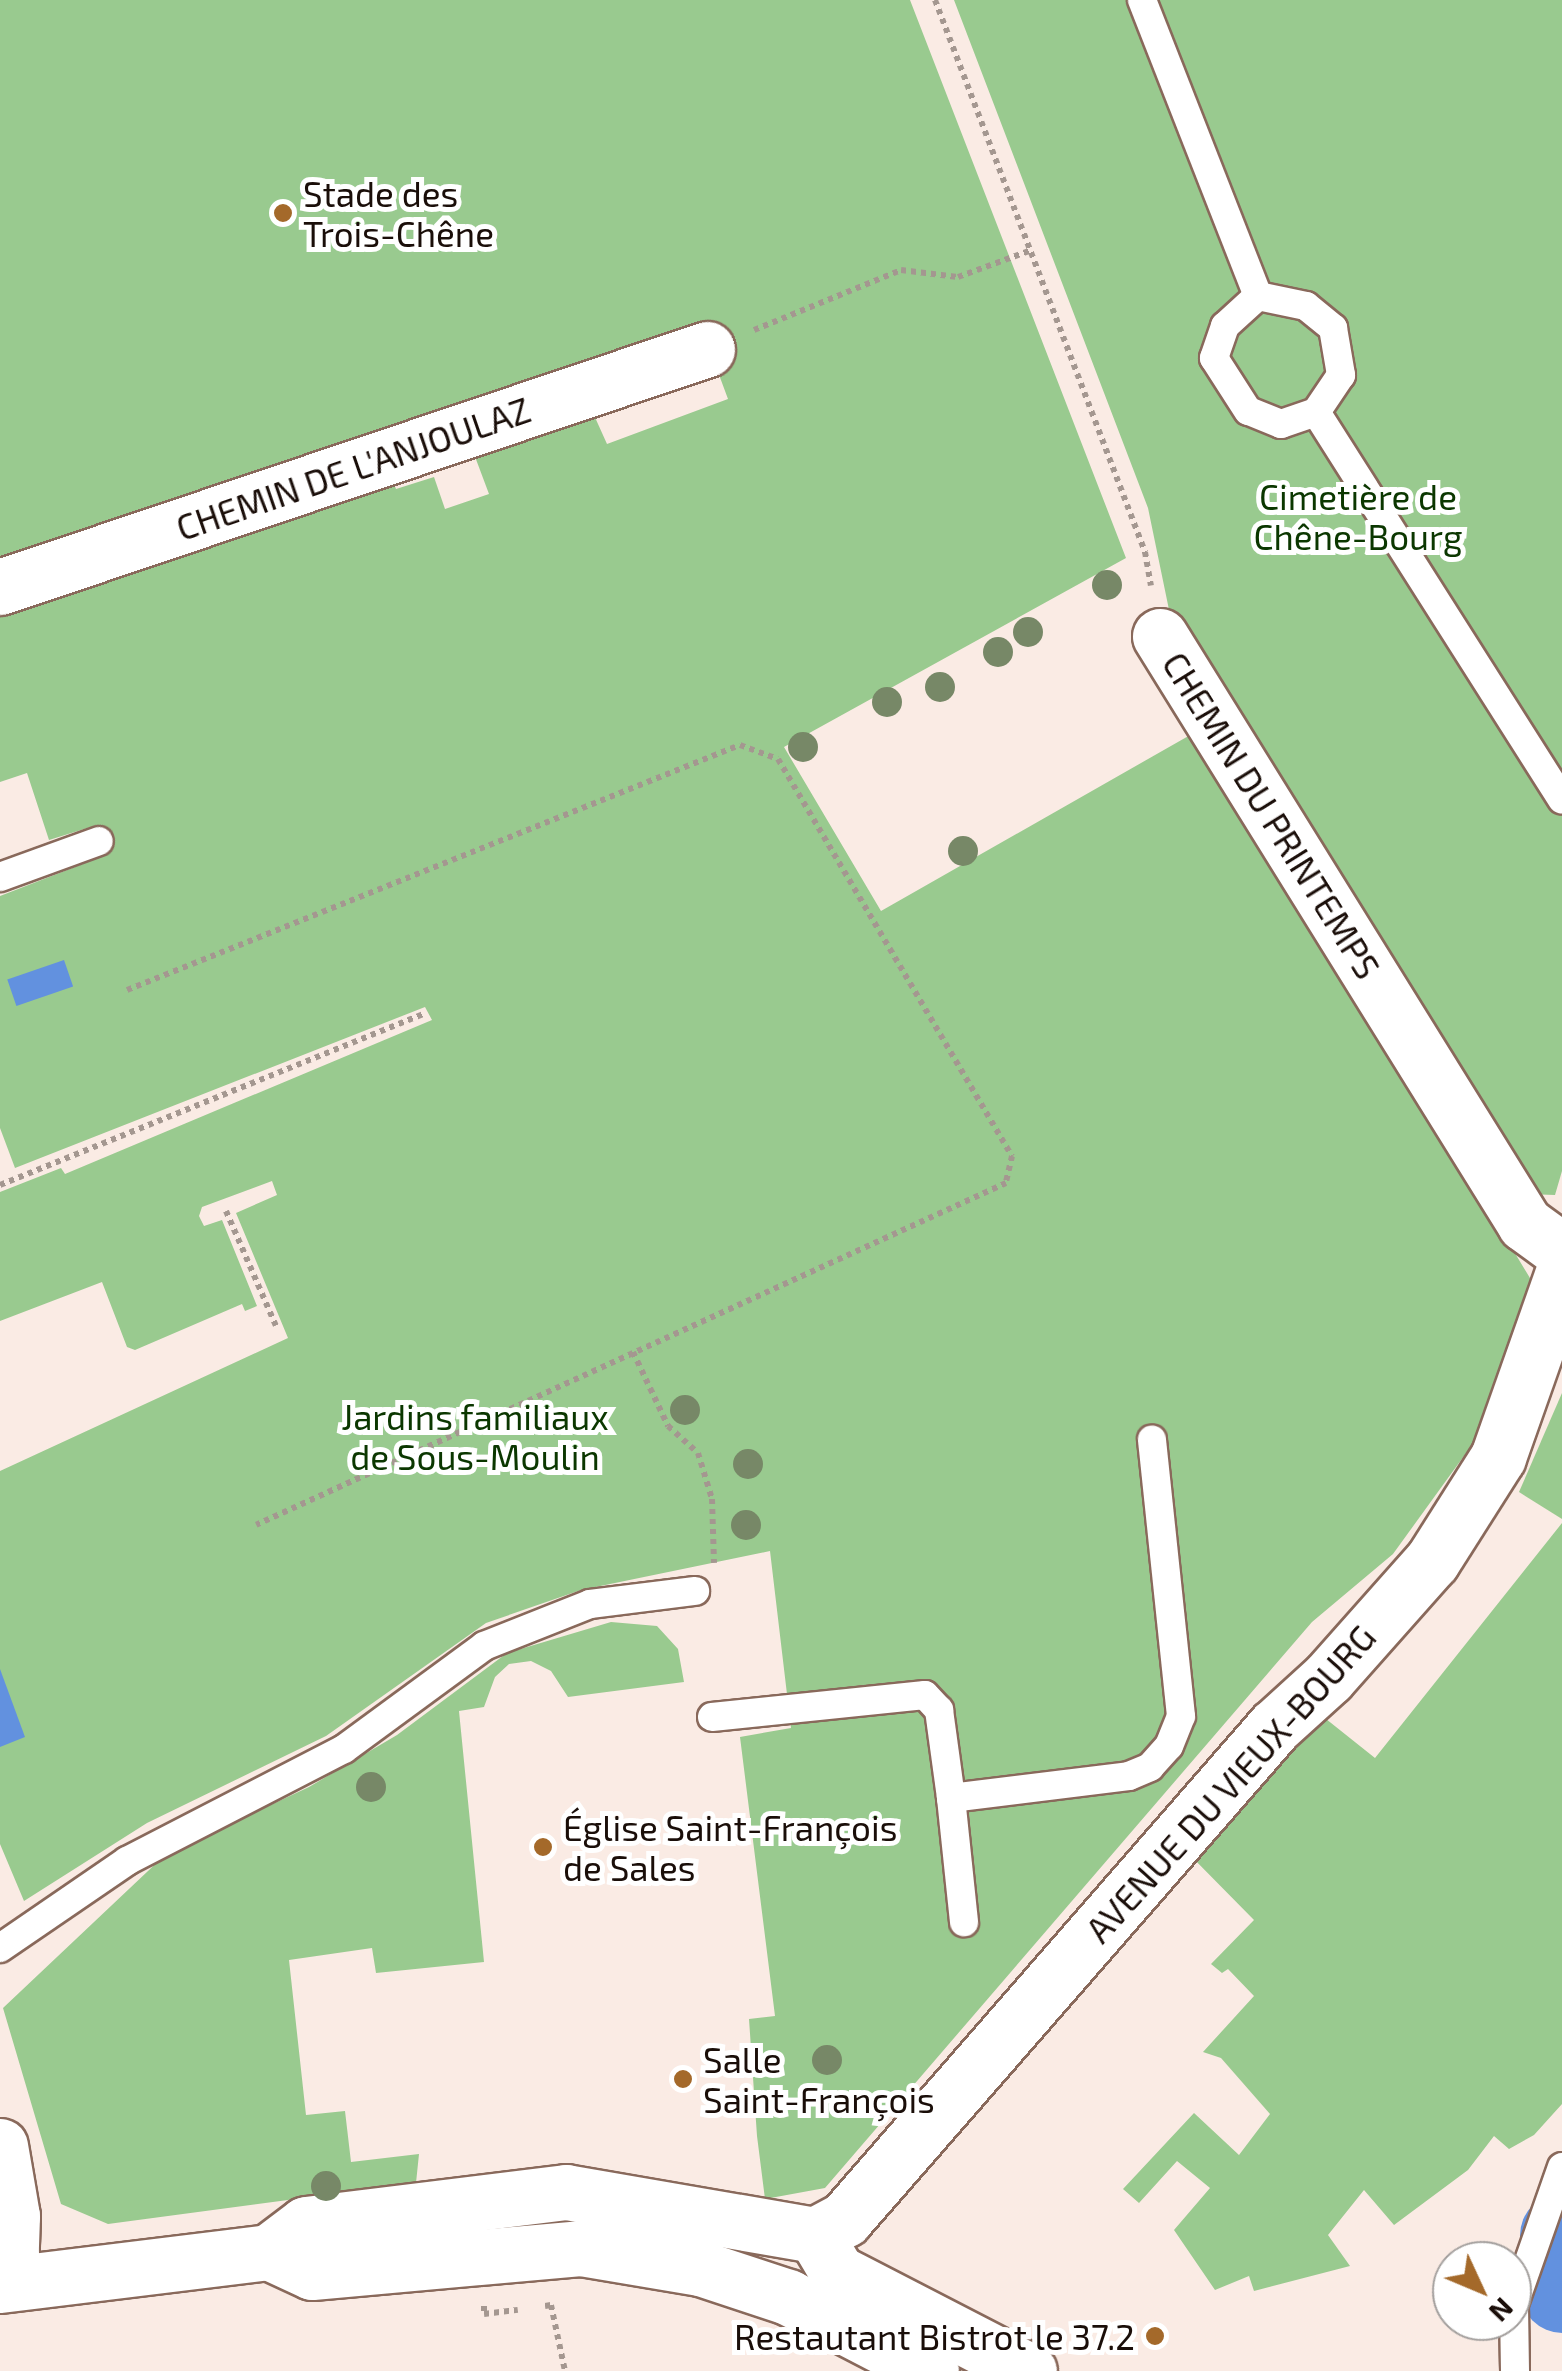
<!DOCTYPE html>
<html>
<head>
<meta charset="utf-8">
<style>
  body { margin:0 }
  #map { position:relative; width:1562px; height:2371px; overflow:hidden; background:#faebe4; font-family:"Exo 2",sans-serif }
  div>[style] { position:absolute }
  .green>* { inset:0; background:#99ca8f }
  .water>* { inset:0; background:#6291df; transform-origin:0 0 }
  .river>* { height:85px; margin:-42.5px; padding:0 42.5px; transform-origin:42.5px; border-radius:42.5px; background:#6291df }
  .path>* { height:6px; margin-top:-3px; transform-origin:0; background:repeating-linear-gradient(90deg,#a49790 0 5px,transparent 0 10px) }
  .roads { filter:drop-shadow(2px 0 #89695b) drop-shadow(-2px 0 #89695b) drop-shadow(0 2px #89695b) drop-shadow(0 -2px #89695b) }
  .service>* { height:28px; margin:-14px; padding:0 14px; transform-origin:14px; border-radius:14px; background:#fff }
  .minor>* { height:55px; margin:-27.5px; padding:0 27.5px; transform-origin:27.5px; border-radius:27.5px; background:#fff }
  .tertiary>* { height:55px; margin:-27.5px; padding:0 27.5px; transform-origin:27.5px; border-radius:27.5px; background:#fff }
  .trees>* { width:30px; height:30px; margin:-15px; border-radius:50%; background:#778867 }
  .dots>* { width:28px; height:28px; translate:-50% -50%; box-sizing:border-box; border:5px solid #fff; border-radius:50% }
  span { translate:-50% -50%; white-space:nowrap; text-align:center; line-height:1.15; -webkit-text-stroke:10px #fff; paint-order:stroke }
  .poi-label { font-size:35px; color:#1a0e09 }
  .left { translate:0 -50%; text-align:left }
  .right { translate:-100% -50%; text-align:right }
  .street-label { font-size:35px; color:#1a0e09 }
  .park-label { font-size:35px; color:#0b3700 }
  .north { position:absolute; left:1432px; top:2241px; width:100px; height:100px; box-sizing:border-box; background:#fff; border:2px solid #a39f9d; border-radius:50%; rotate:134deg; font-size:28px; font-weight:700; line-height:40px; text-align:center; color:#1a0e09 }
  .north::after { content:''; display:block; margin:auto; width:35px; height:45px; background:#a4692a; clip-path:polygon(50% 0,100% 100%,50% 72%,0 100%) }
</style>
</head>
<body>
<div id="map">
  <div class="green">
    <div style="clip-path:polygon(0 0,910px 0,1126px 558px,784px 747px,881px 911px,1199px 730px,1536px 1288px,1482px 1431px,1393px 1554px,1312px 1622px,825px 2188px,765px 2199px,757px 2136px,749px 2019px,775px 2016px,740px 1737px,791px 1728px,770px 1551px,581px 1590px,486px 1623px,326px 1736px,147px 1823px,24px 1901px,0 1844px,0 1471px,288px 1338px,236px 1213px,277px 1195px,272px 1181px,202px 1207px,199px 1216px,204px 1226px,222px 1220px,257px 1306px,245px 1311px,242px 1304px,135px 1350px,127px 1347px,102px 1282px,0 1321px,0 1192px,61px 1168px,65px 1174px,432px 1020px,425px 1007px,15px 1168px,0 1128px,0 896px,106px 855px,97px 825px,49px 840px,27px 773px,0 782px,0 598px,133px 561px,170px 561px,202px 533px,394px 484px,396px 489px,434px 477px,445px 509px,489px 494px,471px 446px,589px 404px,607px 444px,728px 399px,705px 337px,0 565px)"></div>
    <div style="clip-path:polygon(954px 0,1562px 0,1562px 1171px,1555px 1195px,1526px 1194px,1174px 634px,1148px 508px)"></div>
    <div style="clip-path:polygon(1562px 1393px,1562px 1519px,1519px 1492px)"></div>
    <div style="clip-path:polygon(1562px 1523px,1562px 2104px,1534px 2135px,1509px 2149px,1494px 2136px,1468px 2170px,1394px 2225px,1364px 2190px,1328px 2235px,1350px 2266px,1254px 2291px,1249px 2276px,1215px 2290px,1174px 2230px,1210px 2188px,1177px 2161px,1139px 2203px,1123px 2189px,1194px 2113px,1239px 2155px,1270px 2114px,1221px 2058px,1203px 2052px,1254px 1996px,1228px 1969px,1222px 1973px,1211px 1964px,1254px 1920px,1185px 1850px,1316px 1711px,1375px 1758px)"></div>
    <div style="clip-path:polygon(611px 1622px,657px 1626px,678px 1649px,684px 1682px,568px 1697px,551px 1671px,531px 1661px,509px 1664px,495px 1677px,484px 1707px,459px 1711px,484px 1962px,376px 1973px,372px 1948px,289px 1960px,306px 2115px,345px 2111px,351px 2162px,419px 2154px,416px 2183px,108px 2224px,61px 2204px,3px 2008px,166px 1854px,309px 1787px,397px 1735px,507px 1653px)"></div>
  </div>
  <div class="water">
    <div style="left:64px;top:960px;width:28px;height:60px;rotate:71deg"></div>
    <div style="clip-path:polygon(0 1669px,25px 1737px,0 1747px)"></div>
  </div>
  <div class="river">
    <div style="left:1562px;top:2235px;width:55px;rotate:90deg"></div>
  </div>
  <div class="path">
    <div style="left:935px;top:0;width:591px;rotate:69.17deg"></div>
    <div style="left:1145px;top:552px;width:34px;rotate:80deg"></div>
    <div style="left:754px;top:330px;width:159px;rotate:-22.2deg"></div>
    <div style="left:901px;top:270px;width:57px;rotate:7deg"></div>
    <div style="left:958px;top:277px;width:76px;rotate:-20.1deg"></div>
    <div style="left:127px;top:990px;width:660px;rotate:-21.79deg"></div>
    <div style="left:740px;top:745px;width:40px;rotate:20.2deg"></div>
    <div style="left:778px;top:759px;width:461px;rotate:59.5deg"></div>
    <div style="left:1012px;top:1156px;width:28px;rotate:103deg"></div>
    <div style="left:1006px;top:1183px;width:824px;rotate:155.49deg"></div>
    <div style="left:0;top:1185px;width:458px;rotate:-22deg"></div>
    <div style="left:226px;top:1211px;width:125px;rotate:66.5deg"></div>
    <div style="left:633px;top:1352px;width:82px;rotate:64.7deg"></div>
    <div style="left:668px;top:1426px;width:40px;rotate:42deg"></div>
    <div style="left:698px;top:1453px;width:48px;rotate:73.1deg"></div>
    <div style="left:712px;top:1499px;width:64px;rotate:88.2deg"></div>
    <div style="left:484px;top:2306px;width:8px;rotate:90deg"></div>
    <div style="left:484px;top:2314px;width:34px;rotate:-7deg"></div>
    <div style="left:545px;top:2306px;width:6px;rotate:-9deg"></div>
    <div style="left:551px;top:2305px;width:67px;rotate:78deg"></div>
  </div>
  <div class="roads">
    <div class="service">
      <div style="left:1142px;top:0;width:318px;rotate:68.6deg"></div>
      <div style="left:1258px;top:296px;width:49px;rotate:11.8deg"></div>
      <div style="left:1306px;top:306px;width:35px;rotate:39deg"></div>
      <div style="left:1333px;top:328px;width:48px;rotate:80.3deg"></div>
      <div style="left:1341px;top:375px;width:45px;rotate:124deg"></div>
      <div style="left:1316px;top:412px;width:37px;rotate:161deg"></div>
      <div style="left:1281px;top:424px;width:35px;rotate:-158deg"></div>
      <div style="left:1248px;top:411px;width:63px;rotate:-122.7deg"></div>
      <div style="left:1214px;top:358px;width:34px;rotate:-71deg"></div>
      <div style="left:1225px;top:326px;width:45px;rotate:-42.3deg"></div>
      <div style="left:1316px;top:412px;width:459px;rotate:57.6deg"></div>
      <div style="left:0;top:877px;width:105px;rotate:-20deg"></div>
      <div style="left:712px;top:1717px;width:214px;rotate:-5.9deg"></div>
      <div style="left:925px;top:1695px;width:21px;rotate:47deg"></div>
      <div style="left:939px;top:1710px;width:89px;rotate:82.2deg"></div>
      <div style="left:951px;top:1798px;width:179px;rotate:-7deg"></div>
      <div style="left:1129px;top:1776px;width:23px;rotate:-23deg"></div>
      <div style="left:1150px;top:1767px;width:28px;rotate:-48deg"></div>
      <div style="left:1169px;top:1746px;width:32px;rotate:-68deg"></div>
      <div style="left:1181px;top:1716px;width:278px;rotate:-96deg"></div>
      <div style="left:951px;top:1798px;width:125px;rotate:84deg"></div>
      <div style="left:0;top:1948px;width:154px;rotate:-34.4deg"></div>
      <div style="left:127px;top:1861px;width:244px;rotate:-27.3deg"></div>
      <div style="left:344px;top:1749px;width:174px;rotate:-36.3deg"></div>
      <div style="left:484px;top:1646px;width:114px;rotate:-21.6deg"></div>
      <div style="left:590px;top:1604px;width:106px;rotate:-7.1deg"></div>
      <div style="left:1515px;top:2371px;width:67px;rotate:-90.9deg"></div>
      <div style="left:1514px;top:2304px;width:145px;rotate:-70.7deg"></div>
    </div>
    <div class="minor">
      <div style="left:0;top:587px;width:746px;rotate:-18.6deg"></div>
      <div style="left:1160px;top:636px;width:692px;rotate:58.17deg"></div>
      <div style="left:1525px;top:1224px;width:46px;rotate:36.1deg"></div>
      <div style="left:815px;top:2235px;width:34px;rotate:-28deg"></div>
      <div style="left:845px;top:2219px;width:653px;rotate:-48.91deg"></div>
      <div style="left:1274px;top:1727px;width:73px;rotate:-42.2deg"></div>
      <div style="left:1328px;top:1678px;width:157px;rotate:-48.4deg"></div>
      <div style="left:1432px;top:1561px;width:123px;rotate:-57.6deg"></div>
      <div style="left:1498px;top:1457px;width:193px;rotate:-70.6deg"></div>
      <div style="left:269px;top:2252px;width:47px;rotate:24.9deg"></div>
      <div style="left:312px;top:2272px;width:269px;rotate:-5.1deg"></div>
      <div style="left:580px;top:2248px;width:122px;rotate:9.5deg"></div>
      <div style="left:700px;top:2268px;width:93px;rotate:18.2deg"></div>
      <div style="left:788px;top:2297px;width:161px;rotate:27.4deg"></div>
      <div style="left:0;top:2285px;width:271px;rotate:-7deg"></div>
      <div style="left:269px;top:2252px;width:46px;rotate:-37.1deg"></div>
      <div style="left:306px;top:2224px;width:262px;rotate:-7deg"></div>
      <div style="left:566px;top:2192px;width:253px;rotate:9.8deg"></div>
      <div style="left:815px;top:2235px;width:43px;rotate:59.3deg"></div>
      <div style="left:837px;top:2272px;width:216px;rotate:27.3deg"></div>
    </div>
    <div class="tertiary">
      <div style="left:0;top:2146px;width:71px;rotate:80.3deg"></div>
      <div style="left:12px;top:2216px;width:38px;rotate:92deg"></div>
      <div style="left:11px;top:2254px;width:32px;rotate:110deg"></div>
    </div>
  </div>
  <div class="trees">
    <div style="left:1107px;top:585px"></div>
    <div style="left:1028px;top:632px"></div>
    <div style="left:998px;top:652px"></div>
    <div style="left:940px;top:687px"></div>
    <div style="left:887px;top:702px"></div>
    <div style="left:803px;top:747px"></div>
    <div style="left:963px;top:851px"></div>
    <div style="left:685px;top:1410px"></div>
    <div style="left:748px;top:1464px"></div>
    <div style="left:746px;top:1525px"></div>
    <div style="left:371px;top:1787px"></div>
    <div style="left:827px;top:2060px"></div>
    <div style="left:326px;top:2186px"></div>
  </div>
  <div class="dots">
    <div style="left:283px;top:213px;background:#a4692a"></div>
    <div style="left:543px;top:1847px;background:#a4692a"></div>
    <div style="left:683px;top:2079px;background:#a4692a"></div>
    <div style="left:1155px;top:2336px;background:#a4692a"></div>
  </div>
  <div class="poi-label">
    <span class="left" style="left:303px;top:213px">Stade des<br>Trois-Chêne</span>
    <span class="left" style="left:563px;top:1847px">Église Saint-François<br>de Sales</span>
    <span class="left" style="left:703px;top:2079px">Salle<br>Saint-François</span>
    <span class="right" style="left:1135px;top:2336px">Restautant Bistrot le 37.2</span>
  </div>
  <div class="street-label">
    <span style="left:353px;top:468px;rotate:-19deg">CHEMIN DE L'ANJOULAZ</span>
    <span style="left:1272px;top:815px;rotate:58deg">CHEMIN DU PRINTEMPS</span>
    <span style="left:1230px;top:1783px;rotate:-48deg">AVENUE DU VIEUX-BOURG</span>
  </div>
  <div class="park-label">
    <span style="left:1358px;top:516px">Cimetière de<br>Chêne-Bourg</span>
    <span style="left:475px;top:1436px">Jardins familiaux<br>de Sous-Moulin</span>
  </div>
  <div class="north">N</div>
</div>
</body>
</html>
